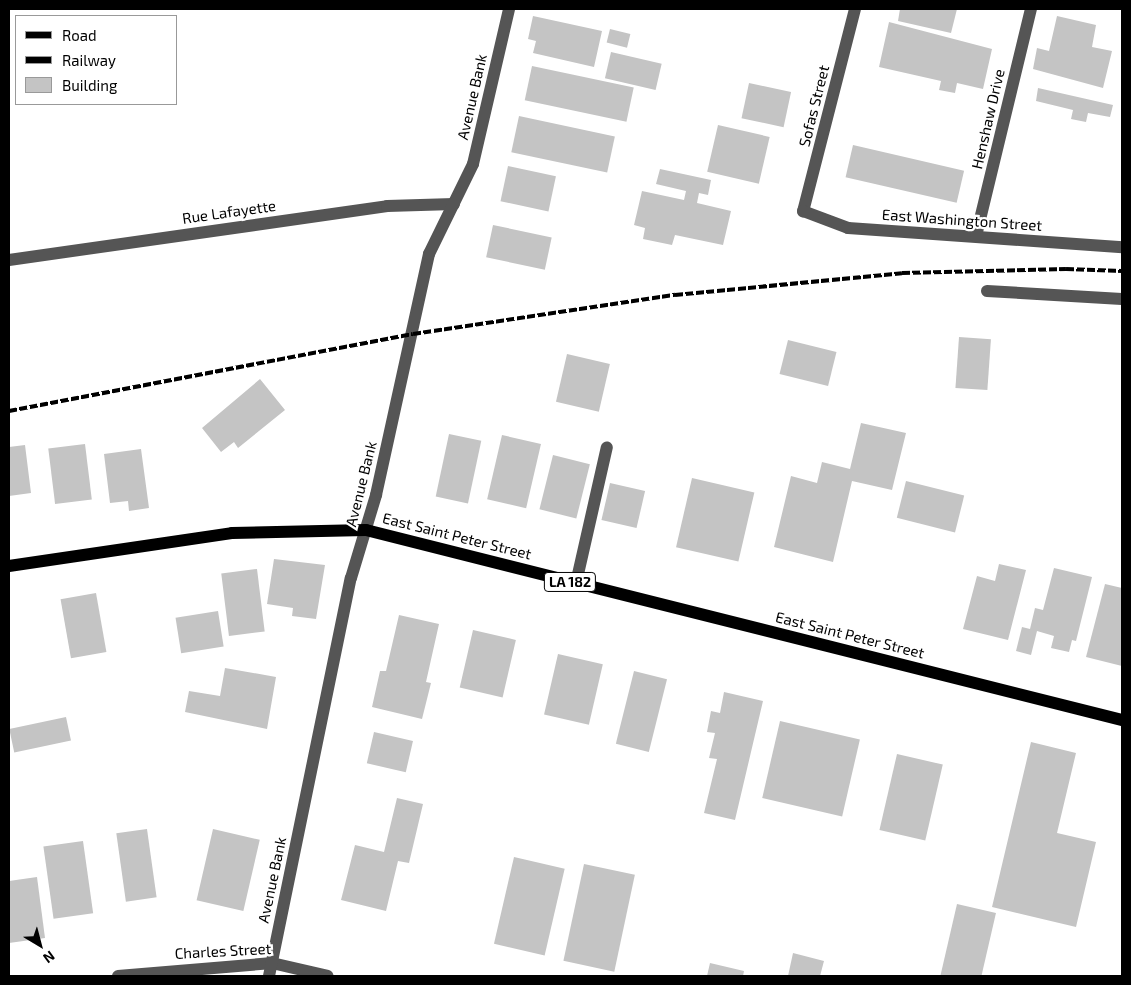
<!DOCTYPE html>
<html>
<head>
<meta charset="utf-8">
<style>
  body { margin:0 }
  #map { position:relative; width:1131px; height:985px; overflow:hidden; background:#fff; font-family:"Exo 2",sans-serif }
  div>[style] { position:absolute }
  .building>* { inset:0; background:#c4c4c4; transform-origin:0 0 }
  .minor>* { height:12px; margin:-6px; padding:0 6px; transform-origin:6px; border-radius:6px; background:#555 }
  .major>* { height:12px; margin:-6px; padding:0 6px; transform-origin:6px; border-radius:6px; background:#000 }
  .rail>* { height:4px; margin-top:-2px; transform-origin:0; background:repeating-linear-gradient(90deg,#000 0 8px,transparent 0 10.5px) }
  span { translate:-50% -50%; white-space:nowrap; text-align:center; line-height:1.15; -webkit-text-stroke:4.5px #fff; paint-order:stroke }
  .shield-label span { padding:1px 4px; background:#fff; border:1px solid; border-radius:4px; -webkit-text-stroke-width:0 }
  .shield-label { font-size:14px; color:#000; font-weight:700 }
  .street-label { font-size:15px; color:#000 }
  .frame { position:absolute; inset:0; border:10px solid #000; pointer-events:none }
  .legend { position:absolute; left:15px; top:15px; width:162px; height:90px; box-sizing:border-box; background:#fff; border:1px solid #999; margin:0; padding:6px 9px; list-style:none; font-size:15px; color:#000 }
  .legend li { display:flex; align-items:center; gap:10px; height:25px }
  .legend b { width:25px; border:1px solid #999 }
  .north { position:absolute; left:15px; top:920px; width:50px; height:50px; -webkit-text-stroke:4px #fff; paint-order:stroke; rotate:143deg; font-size:14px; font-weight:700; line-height:20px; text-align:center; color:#000 }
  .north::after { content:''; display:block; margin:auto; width:18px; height:22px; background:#000; clip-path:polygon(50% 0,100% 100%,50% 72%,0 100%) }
</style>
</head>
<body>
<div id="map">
  <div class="building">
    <div style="clip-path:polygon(900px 9px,957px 9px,951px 33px,898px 21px)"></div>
    <div style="clip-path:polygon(533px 16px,602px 31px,594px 67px,533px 53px,536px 41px,528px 39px)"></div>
    <div style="clip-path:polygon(1057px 16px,1096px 25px,1092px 47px,1112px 51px,1103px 88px,1033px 69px,1037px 48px,1049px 51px)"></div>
    <div style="clip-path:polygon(889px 22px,992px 49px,983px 89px,957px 83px,955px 93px,939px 90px,941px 81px,879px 67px)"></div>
    <div style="left:610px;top:29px;width:21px;height:14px;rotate:14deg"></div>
    <div style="left:611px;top:52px;width:52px;height:27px;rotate:13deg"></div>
    <div style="left:532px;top:66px;width:104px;height:35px;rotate:12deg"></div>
    <div style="left:749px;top:83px;width:43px;height:36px;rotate:12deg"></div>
    <div style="clip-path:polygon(1038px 88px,1113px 105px,1110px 117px,1088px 113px,1086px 122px,1071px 119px,1073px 110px,1036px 101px)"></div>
    <div style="left:519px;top:116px;width:98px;height:37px;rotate:12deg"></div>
    <div style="left:718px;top:125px;width:53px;height:48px;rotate:13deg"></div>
    <div style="left:853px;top:145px;width:114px;height:33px;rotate:13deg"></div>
    <div style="left:508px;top:166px;width:49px;height:36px;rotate:12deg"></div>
    <div style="clip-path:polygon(660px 169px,711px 180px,708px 195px,699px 193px,697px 203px,731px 211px,723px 245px,675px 235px,672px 245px,643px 239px,645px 228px,634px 225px,642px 191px,684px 200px,686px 191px,656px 184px)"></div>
    <div style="left:493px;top:225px;width:60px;height:33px;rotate:12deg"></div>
    <div style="left:959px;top:337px;width:32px;height:51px;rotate:4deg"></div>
    <div style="left:788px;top:340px;width:50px;height:35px;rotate:14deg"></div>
    <div style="left:567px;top:354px;width:44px;height:49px;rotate:13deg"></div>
    <div style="clip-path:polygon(260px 379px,285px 410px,238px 448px,234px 442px,221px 452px,202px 428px)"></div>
    <div style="clip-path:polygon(861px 423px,906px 433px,892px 490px,852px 481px,833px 562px,774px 547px,791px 476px,817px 483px,822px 462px,850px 469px)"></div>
    <div style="left:449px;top:434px;width:33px;height:64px;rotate:12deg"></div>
    <div style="left:502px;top:435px;width:40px;height:66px;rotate:13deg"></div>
    <div style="left:85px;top:444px;width:56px;height:37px;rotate:83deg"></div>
    <div style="clip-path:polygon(25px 445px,31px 493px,9px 496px,9px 447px)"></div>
    <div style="clip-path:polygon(141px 449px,149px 508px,129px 511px,128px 501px,110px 503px,104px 454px)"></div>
    <div style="left:553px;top:455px;width:38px;height:56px;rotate:14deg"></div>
    <div style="left:692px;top:478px;width:64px;height:71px;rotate:13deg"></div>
    <div style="left:906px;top:481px;width:60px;height:38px;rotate:14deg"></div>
    <div style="left:610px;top:483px;width:36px;height:38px;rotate:13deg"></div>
    <div style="clip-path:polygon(274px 559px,325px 565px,316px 619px,292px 616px,293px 608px,267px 604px)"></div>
    <div style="clip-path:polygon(999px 564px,1026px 570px,1008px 640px,963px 629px,977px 576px,995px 581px)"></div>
    <div style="clip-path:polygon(1054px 568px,1092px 577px,1076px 641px,1072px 640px,1069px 652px,1051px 648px,1054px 636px,1037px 631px,1031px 655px,1016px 651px,1022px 627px,1030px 629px,1035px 608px,1043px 610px)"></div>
    <div style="left:257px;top:569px;width:63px;height:36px;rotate:83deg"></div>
    <div style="clip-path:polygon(1105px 584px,1122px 588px,1122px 666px,1086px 657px)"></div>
    <div style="left:96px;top:593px;width:60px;height:36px;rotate:80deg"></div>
    <div style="left:218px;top:611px;width:36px;height:43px;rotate:81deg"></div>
    <div style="clip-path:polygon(399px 615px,439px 624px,426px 682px,431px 683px,422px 719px,372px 707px,380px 671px,386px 671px)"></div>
    <div style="left:473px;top:630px;width:44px;height:59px;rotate:13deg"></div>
    <div style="left:558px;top:654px;width:46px;height:62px;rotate:13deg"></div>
    <div style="clip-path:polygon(225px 668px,276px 677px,267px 729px,185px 712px,189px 691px,220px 696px)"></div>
    <div style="left:634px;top:671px;width:34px;height:75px;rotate:14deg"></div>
    <div style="clip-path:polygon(724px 692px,763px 701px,735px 820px,704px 813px,717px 759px,709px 758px,715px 733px,707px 732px,711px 711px,720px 713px)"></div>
    <div style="left:66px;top:717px;width:24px;height:58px;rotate:78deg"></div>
    <div style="left:780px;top:721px;width:82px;height:79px;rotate:13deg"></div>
    <div style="left:374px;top:732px;width:40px;height:32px;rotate:13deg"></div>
    <div style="clip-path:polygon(1031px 742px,1076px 753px,1057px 833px,1096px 842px,1076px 927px,992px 907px)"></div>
    <div style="left:897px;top:754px;width:47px;height:78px;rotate:13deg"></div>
    <div style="clip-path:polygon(397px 798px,423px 804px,409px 863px,398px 861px,386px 911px,341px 900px,355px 845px,384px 852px)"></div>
    <div style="left:147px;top:829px;width:69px;height:31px;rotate:82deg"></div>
    <div style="left:213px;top:829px;width:48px;height:73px;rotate:13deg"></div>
    <div style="left:83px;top:841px;width:73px;height:40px;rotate:82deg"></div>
    <div style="left:514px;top:857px;width:52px;height:89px;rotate:13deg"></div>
    <div style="left:584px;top:864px;width:52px;height:99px;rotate:12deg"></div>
    <div style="clip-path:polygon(37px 877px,45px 938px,9px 943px,9px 881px)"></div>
    <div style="left:957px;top:904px;width:40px;height:74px;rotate:13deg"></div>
    <div style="clip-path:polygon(793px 953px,824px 961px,820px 976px,788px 976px)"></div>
    <div style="clip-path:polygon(710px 963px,744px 971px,743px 976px,707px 976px)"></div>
  </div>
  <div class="minor">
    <div style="left:855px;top:9px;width:209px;rotate:104.4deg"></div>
    <div style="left:803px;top:211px;width:48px;rotate:20.7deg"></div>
    <div style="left:848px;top:228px;width:275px;rotate:4deg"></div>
    <div style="left:976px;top:236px;width:234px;rotate:-76.4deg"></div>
    <div style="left:9px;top:260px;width:382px;rotate:-8.1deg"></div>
    <div style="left:387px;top:206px;width:67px;rotate:-1.7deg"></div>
    <div style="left:987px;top:291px;width:135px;rotate:3.4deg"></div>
    <div style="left:576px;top:583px;width:139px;rotate:-77.2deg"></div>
    <div style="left:118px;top:976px;width:155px;rotate:-4.8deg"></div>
    <div style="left:272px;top:963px;width:57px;rotate:13.1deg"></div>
    <div style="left:269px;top:976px;width:406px;rotate:-78.4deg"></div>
    <div style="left:351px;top:578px;width:87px;rotate:-73.2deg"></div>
    <div style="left:376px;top:495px;width:247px;rotate:-77.6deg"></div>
    <div style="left:429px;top:254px;width:100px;rotate:-63.9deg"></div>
    <div style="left:473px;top:164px;width:159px;rotate:-76.9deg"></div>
  </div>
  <div class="major">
    <div style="left:9px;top:566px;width:225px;rotate:-8.4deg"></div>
    <div style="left:232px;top:533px;width:134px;rotate:-1.3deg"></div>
    <div style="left:366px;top:530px;width:780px;rotate:14.11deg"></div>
  </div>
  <div class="rail">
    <div style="left:9px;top:411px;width:411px;rotate:-10.8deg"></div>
    <div style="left:413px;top:334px;width:265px;rotate:-8.5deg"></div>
    <div style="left:675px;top:295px;width:228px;rotate:-5.5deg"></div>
    <div style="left:902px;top:273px;width:164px;rotate:-1.4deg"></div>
    <div style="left:1066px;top:269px;width:56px;rotate:2deg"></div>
  </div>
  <div class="shield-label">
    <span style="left:570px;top:582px">LA 182</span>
  </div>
  <div class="street-label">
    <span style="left:472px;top:97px;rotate:-77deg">Avenue Bank</span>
    <span style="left:814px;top:106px;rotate:-76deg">Sofas Street</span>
    <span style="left:988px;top:119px;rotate:-77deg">Henshaw Drive</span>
    <span style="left:229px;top:212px;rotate:-8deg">Rue Lafayette</span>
    <span style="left:962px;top:220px;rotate:4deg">East Washington Street</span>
    <span style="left:361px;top:484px;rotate:-76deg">Avenue Bank</span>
    <span style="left:457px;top:536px;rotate:14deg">East Saint Peter Street</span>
    <span style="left:850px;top:635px;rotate:14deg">East Saint Peter Street</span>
    <span style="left:272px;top:880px;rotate:-78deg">Avenue Bank</span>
    <span style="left:223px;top:951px;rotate:-3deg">Charles Street</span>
  </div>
  <div class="frame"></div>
  <ul class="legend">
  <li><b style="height:6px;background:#000"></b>Road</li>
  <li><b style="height:6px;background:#000"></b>Railway</li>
  <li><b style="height:14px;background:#c4c4c4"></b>Building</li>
  </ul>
  <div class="north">N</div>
</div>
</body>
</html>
